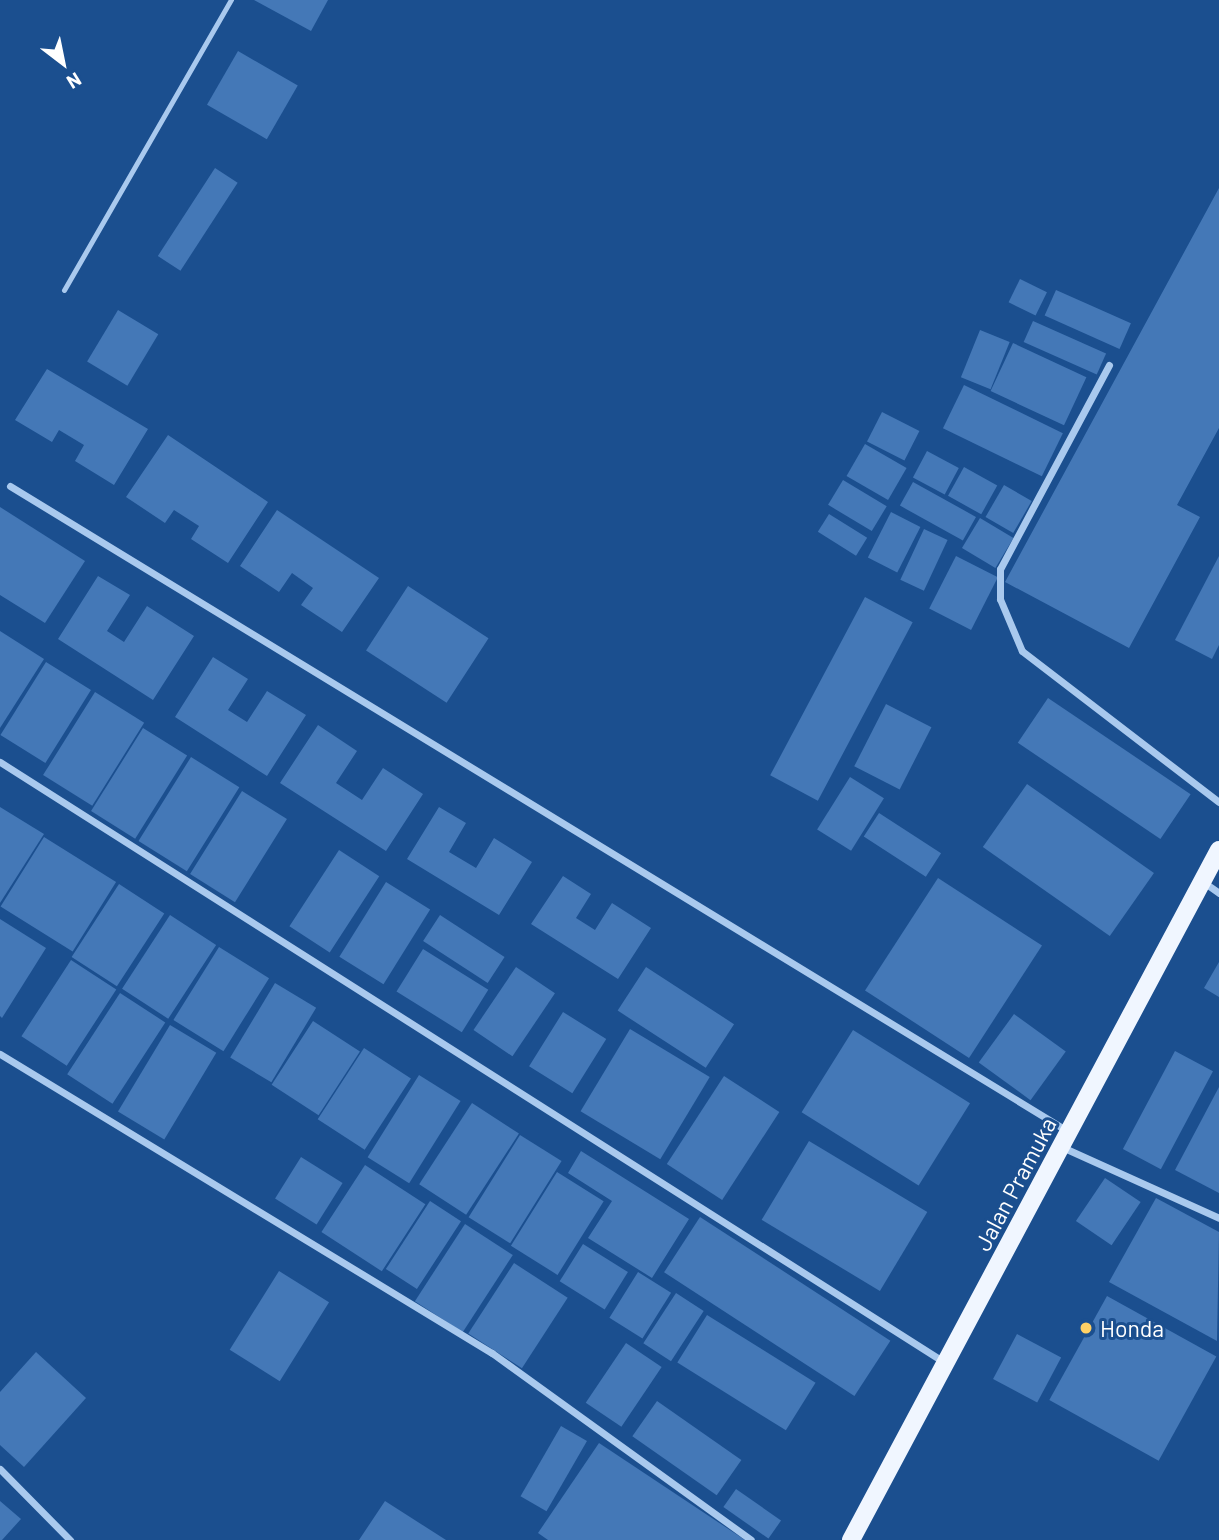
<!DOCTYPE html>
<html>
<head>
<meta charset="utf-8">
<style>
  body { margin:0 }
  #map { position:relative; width:1219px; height:1540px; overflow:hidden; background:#1b4f8f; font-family:Barlow,sans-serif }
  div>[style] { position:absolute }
  .building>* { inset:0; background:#4478b7; transform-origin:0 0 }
  .service>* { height:5px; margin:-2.5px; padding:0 2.5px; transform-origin:2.5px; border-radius:2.5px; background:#a9c9ee }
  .minor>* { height:7px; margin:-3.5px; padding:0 3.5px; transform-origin:3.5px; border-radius:3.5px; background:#a9c9ee }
  .primary>* { height:18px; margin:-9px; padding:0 9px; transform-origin:9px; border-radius:9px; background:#f0f6ff }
  .dots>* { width:19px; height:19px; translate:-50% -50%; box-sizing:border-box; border:4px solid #1b4f8f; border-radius:50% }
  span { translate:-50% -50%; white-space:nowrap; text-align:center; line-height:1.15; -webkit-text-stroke:6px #1b4f8f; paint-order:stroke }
  .street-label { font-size:23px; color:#fff }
  .poi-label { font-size:23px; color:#fff }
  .left { translate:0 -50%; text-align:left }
  .north { position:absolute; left:28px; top:28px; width:70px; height:70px; -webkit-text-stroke:5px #1b4f8f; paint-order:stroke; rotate:148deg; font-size:19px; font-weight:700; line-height:28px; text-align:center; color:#fff }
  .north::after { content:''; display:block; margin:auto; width:24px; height:32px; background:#fff; clip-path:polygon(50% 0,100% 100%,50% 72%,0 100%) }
</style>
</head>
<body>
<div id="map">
  <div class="building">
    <div style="clip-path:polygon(254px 0,328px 0,311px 31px)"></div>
    <div style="left:238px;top:51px;width:69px;height:62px;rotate:30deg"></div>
    <div style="left:215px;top:168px;width:27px;height:105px;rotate:33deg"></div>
    <div style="clip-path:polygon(1219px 188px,1219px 428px,1177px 505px,1200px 517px,1129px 648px,1005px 582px)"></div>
    <div style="left:1020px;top:279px;width:30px;height:26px;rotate:26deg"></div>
    <div style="left:1056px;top:290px;width:82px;height:28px;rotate:24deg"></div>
    <div style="left:118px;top:310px;width:47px;height:60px;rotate:31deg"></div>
    <div style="left:1033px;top:321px;width:80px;height:23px;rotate:24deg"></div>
    <div style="left:980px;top:330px;width:32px;height:51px;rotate:22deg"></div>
    <div style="left:1013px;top:343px;width:81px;height:53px;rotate:25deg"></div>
    <div style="clip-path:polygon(47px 369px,148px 429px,114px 485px,75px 461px,84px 445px,59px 430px,52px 442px,15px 420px)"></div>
    <div style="left:964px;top:385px;width:110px;height:48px;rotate:26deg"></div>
    <div style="left:882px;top:412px;width:42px;height:33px;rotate:27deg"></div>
    <div style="clip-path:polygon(168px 435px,268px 502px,228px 563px,191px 539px,199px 526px,174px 510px,165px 523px,126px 497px)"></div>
    <div style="left:865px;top:444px;width:48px;height:37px;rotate:30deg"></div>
    <div style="left:927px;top:451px;width:36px;height:30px;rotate:28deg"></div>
    <div style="left:964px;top:467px;width:38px;height:33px;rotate:29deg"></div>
    <div style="left:843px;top:480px;width:51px;height:29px;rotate:31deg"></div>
    <div style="left:913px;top:482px;width:72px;height:27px;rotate:29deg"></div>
    <div style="left:1004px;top:485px;width:32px;height:37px;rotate:30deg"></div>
    <div style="clip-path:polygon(0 507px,85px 561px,45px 623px,0 595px)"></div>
    <div style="clip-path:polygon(277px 510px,379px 578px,342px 632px,301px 605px,313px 588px,292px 573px,279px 592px,240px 566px)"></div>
    <div style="left:891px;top:512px;width:33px;height:51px;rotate:27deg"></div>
    <div style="left:829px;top:514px;width:45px;height:21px;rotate:32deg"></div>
    <div style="left:980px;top:518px;width:39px;height:35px;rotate:31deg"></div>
    <div style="left:924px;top:529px;width:26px;height:56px;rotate:25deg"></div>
    <div style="left:956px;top:556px;width:47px;height:59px;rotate:27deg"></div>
    <div style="clip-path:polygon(1219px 556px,1219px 645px,1212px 659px,1175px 640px)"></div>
    <div style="clip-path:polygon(98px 576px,130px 595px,107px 631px,124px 642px,147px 606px,194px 636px,153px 700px,58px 639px)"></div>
    <div style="left:408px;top:586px;width:96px;height:77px;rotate:33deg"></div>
    <div style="left:865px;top:597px;width:54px;height:202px;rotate:28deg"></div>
    <div style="clip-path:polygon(0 631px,44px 659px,0 728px)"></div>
    <div style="clip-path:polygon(213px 657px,248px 679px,228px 710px,247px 722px,267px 691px,306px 715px,267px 776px,175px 717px)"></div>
    <div style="left:46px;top:662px;width:53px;height:86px;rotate:32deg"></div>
    <div style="left:95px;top:692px;width:58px;height:98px;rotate:32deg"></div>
    <div style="left:1048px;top:698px;width:172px;height:54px;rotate:34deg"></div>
    <div style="left:886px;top:704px;width:51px;height:70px;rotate:27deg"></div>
    <div style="clip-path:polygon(318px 725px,357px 751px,336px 783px,362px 800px,383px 768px,423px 794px,386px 851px,280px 783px)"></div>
    <div style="left:143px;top:728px;width:52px;height:98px;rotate:32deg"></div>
    <div style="left:191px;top:757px;width:57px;height:99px;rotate:32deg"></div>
    <div style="left:850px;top:777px;width:40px;height:62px;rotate:32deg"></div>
    <div style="left:1027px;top:784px;width:155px;height:77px;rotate:35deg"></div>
    <div style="left:242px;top:791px;width:53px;height:98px;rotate:32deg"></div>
    <div style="clip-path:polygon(0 807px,44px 834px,0 903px)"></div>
    <div style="clip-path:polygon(439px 807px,466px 823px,449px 852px,476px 868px,494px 838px,532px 862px,499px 915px,407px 859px)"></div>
    <div style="left:879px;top:813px;width:74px;height:28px;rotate:33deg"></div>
    <div style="left:44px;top:837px;width:85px;height:82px;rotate:32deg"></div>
    <div style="left:339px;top:850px;width:48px;height:91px;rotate:33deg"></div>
    <div style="clip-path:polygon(563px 876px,591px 894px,576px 918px,595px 930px,612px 903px,651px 928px,618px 979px,531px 924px)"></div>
    <div style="left:938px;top:878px;width:124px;height:134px;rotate:33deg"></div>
    <div style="left:386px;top:882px;width:52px;height:88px;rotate:32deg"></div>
    <div style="left:119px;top:884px;width:54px;height:87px;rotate:33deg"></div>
    <div style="left:170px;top:915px;width:55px;height:88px;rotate:33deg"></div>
    <div style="left:440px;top:915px;width:77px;height:31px;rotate:33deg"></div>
    <div style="clip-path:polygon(0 919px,46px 948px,2px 1018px,0 1016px)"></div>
    <div style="left:219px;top:947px;width:59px;height:86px;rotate:32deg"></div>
    <div style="left:423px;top:949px;width:77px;height:50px;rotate:32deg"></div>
    <div style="left:71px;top:960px;width:54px;height:91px;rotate:33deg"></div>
    <div style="clip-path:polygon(1219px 962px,1219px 997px,1204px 988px)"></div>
    <div style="left:516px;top:967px;width:47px;height:76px;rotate:34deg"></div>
    <div style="left:646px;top:967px;width:105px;height:52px;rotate:33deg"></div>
    <div style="left:275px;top:983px;width:48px;height:87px;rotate:31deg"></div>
    <div style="left:120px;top:993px;width:54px;height:97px;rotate:33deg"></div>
    <div style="left:563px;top:1012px;width:51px;height:64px;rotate:32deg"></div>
    <div style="left:1014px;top:1014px;width:64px;height:60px;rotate:36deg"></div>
    <div style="left:313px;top:1021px;width:56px;height:76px;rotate:33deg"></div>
    <div style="left:170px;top:1025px;width:54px;height:101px;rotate:31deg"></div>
    <div style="left:630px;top:1029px;width:93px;height:96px;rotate:31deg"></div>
    <div style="left:853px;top:1030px;width:138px;height:97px;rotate:32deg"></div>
    <div style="left:364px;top:1048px;width:56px;height:85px;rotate:33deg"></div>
    <div style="left:1175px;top:1051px;width:43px;height:111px;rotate:28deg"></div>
    <div style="left:419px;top:1075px;width:49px;height:97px;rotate:32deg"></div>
    <div style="left:724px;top:1076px;width:66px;height:105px;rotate:33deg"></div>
    <div style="clip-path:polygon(1219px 1087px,1219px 1193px,1175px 1170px)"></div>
    <div style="left:472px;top:1103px;width:56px;height:97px;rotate:33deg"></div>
    <div style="left:520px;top:1135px;width:49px;height:97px;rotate:32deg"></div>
    <div style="left:809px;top:1141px;width:138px;height:92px;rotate:31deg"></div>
    <div style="clip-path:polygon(581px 1151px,689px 1219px,652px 1278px,588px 1238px,612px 1201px,568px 1173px)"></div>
    <div style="left:301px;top:1157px;width:49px;height:49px;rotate:32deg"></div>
    <div style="left:365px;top:1165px;width:72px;height:80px;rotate:33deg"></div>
    <div style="left:557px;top:1172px;width:55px;height:87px;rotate:32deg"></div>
    <div style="left:1105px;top:1178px;width:43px;height:52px;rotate:34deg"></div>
    <div style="clip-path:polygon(1156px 1198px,1219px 1232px,1217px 1341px,1109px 1282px)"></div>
    <div style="left:430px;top:1201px;width:37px;height:81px;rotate:33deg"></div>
    <div style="left:700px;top:1217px;width:227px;height:66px;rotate:33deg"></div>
    <div style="left:465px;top:1224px;width:57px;height:92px;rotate:33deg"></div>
    <div style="left:583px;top:1244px;width:53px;height:44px;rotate:32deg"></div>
    <div style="left:514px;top:1263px;width:64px;height:84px;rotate:33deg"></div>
    <div style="left:279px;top:1271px;width:59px;height:93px;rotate:32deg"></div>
    <div style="left:638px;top:1272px;width:39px;height:54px;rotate:32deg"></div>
    <div style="left:676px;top:1293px;width:33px;height:60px;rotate:33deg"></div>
    <div style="left:1107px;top:1296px;width:125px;height:119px;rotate:29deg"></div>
    <div style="left:707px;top:1315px;width:128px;height:56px;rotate:32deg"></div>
    <div style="left:1017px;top:1334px;width:50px;height:51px;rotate:28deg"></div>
    <div style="left:626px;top:1343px;width:43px;height:72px;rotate:34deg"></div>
    <div style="clip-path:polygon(36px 1352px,86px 1398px,24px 1467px,0 1445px,0 1392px)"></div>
    <div style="left:657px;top:1401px;width:103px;height:43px;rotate:35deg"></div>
    <div style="left:561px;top:1426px;width:30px;height:81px;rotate:30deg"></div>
    <div style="clip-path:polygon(599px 1443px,745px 1540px,548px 1540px,538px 1533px)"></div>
    <div style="left:736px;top:1489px;width:55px;height:22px;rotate:35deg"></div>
    <div style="clip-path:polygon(0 1501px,21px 1519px,2px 1540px,0 1540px)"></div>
    <div style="clip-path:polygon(385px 1501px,446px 1540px,359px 1540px)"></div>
  </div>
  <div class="service">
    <div style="left:64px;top:290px;width:335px;rotate:-60.1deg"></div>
  </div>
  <div class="minor">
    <div style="left:1109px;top:365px;width:231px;rotate:118.1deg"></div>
    <div style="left:1000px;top:569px;width:30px;rotate:90deg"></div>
    <div style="left:1000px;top:599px;width:56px;rotate:67.1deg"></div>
    <div style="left:1022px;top:651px;width:248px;rotate:37.5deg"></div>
    <div style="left:10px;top:486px;width:1240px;rotate:31.38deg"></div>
    <div style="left:0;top:762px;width:1119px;rotate:32.44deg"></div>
    <div style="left:1202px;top:881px;width:21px;rotate:35deg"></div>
    <div style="left:0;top:1054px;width:576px;rotate:31.29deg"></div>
    <div style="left:492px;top:1353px;width:319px;rotate:35.8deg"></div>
    <div style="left:1062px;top:1147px;width:172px;rotate:24.3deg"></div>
    <div style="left:0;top:1469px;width:100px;rotate:45.4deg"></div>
  </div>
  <div class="primary">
    <div style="left:851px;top:1540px;width:782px;rotate:-61.93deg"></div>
  </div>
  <div class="dots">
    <div style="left:1086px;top:1328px;background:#ffd166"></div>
  </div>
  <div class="street-label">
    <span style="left:1015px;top:1184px;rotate:-62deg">Jalan Pramuka</span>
  </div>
  <div class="poi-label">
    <span class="left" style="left:1100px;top:1328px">Honda</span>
  </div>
  <div class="north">N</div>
</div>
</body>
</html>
